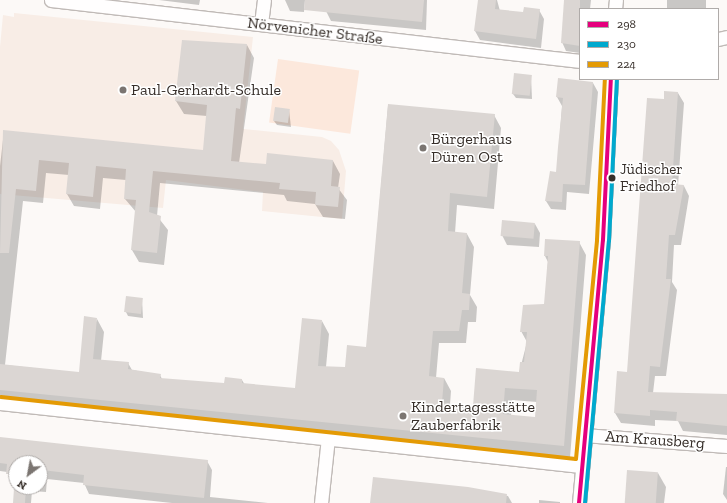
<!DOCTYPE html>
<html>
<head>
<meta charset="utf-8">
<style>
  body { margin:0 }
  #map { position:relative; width:727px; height:503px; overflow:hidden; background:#fcf9f7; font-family:"Zilla Slab",serif }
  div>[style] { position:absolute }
  .built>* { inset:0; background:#f8ede6 }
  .green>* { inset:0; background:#fce8dc; transform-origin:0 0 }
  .shadow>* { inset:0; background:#0003; transform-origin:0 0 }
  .building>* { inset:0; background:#dbd6d3; transform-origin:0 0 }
  .roads { filter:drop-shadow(1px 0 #c0bab7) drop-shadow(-1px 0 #c0bab7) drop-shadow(0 1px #c0bab7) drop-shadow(0 -1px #c0bab7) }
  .street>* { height:13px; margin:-6.5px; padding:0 6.5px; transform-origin:6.5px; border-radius:6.5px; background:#fffefe }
  .bus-1>* { height:4px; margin:-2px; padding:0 2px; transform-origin:2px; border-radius:2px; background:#e5007d }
  .bus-2>* { height:4px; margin:-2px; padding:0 2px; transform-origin:2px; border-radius:2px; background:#00a9ce }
  .bus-3>* { height:4px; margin:-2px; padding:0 2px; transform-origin:2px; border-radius:2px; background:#e49a04 }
  .dots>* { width:11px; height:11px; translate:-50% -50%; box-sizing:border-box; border:2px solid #fff; border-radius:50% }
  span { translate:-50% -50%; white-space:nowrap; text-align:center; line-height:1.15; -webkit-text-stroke:3px #fff; paint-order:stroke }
  .bus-label { font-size:15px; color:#362e29 }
  .left { translate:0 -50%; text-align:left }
  .street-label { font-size:16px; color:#362e29 }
  .poi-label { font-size:16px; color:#362e29 }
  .legend { position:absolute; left:579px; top:8px; width:140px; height:72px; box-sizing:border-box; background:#fff; border:1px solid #afaba9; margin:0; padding:5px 7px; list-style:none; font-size:12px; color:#362e29 }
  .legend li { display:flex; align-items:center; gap:8px; height:20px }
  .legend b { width:20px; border:1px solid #afaba9 }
  .north { position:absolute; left:8px; top:455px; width:40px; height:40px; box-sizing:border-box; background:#fff; border:1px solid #afaba9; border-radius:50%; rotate:212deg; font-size:11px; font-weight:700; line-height:16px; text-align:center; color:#362e29 }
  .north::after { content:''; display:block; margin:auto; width:14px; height:18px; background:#7b7571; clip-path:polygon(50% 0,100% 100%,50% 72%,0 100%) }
</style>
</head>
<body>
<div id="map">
  <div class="built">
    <div style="clip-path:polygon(14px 13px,253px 37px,243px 129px,322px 137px,331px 141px,339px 150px,346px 171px,342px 219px,262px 211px,263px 192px,166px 180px,163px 208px,0 194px,0 47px,3px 15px,14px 17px)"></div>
  </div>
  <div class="green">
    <div style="left:278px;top:59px;width:82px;height:64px;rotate:8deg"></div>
  </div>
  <div class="shadow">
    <div style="clip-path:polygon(159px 0,252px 0,200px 0,199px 5px)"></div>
    <div style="clip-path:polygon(285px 0,305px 0,304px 12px,290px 11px)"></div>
    <div style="clip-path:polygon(327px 0,427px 0,426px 30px,331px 21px,326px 11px)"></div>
    <div style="clip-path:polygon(479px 0,497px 0,500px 11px,524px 13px,539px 10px,544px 19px,541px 48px,480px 40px,475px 31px)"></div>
    <div style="clip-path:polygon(565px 0,591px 0,590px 9px,580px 9px,580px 53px,566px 51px,562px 42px)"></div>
    <div style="left:667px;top:0;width:39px;height:9px"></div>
    <div style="clip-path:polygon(evenodd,247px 45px,254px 58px,239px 163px,267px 165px,333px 161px,340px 174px,338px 188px,347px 200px,345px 219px,323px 217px,315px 204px,287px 201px,284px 195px,160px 183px,157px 216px,168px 230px,164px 265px,139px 262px,132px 250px,136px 212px,125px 199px,126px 180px,103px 178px,100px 209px,74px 206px,67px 194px,69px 175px,46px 173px,43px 203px,23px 201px,5px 365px,80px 373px,97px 319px,104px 332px,101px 361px,128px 363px,132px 370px,160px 375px,162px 379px,225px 384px,242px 380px,245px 385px,296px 389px,322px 321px,329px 334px,326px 367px,345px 368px,367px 348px,388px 106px,494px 115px,501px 128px,494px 209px,457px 205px,455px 233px,467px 234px,474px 247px,470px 295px,477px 307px,476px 322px,468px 322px,466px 343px,439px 343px,436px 378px,444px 378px,451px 391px,450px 405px,474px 407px,519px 373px,527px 342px,521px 331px,545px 305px,548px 262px,545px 256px,579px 242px,586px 255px,570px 458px,0 397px,0 166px,4px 131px,204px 151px,207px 116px,184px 114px,176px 101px,247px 45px,512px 400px,537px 402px,536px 418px,511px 416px,512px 400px)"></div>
    <div style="clip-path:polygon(531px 76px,532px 99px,516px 98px,513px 94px)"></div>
    <div style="clip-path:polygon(593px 83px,598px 92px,589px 194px,567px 192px,566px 210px,551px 209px,546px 201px,557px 173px,562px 106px,557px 97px)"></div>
    <div style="clip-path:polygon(678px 93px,684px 103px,678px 186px,684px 186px,689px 196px,681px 245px,674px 245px,672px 282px,677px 290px,666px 376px,655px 376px,653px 393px,727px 395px,727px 435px,683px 431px,678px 421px,655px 420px,655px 426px,621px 423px,615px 413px,618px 372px,628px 373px,665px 100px)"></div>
    <div style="clip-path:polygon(289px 110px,291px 127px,277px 125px,274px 121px)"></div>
    <div style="clip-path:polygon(535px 224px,540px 233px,539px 247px,507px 245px,502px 235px)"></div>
    <div style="clip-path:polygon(142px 299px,143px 318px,128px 316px,126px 312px)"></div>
    <div style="clip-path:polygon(evenodd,0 439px,207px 461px,212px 470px,210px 497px,268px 503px,172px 503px,89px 494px,84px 483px,47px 479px,46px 492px,32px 491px,31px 503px,14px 503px,15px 483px,7px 472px,0 471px,0 439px,16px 463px,40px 463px,40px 487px,16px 487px,16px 463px)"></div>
    <div style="clip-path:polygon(726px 467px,727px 467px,727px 500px,723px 494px)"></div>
    <div style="clip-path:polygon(658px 473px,666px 487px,664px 503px,625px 503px)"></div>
    <div style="clip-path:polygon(374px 478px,508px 496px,512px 503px,372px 503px)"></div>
    <div style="clip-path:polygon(539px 500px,560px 502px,560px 503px,539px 503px)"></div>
  </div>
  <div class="building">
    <div style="clip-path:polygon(305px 0,424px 0,422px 22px,304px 10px)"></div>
    <div style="clip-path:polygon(478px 0,496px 0,495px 9px,523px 12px,524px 7px,540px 9px,536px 39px,474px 31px)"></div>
    <div style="clip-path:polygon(564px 0,580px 0,580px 46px,561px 43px)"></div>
    <div style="clip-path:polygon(182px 40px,247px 44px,240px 109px,236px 108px,231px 161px,266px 164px,267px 153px,333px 160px,331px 186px,340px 187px,338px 207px,315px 205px,316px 192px,279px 189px,280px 183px,153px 171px,149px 212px,161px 216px,157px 253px,131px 250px,136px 200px,124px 199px,126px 169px,96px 166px,93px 197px,66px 194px,69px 163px,39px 160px,36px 191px,16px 189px,9px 253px,0 253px,3px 130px,203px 150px,207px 105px,175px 101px)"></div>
    <div style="left:514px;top:73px;width:18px;height:21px;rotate:6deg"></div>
    <div style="clip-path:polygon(558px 78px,593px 82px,585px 185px,563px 184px,562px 202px,545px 201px,550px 171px,556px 172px,558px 147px,563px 98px,556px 97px)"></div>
    <div style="clip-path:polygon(664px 91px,678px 92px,672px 184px,684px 185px,675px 235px,669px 235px,666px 279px,671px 279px,660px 367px,650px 366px,648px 392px,727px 394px,727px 426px,676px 421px,677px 412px,650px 410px,650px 416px,614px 413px,617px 371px,627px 372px,647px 98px,664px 99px)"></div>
    <div style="clip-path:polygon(evenodd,388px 104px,495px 114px,487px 197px,450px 193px,448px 231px,467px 233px,462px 293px,470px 294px,469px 310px,462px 310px,459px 331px,433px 331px,429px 376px,444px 378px,442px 403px,473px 406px,476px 368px,519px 372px,520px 362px,524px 362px,527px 332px,520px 332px,523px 305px,544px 304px,548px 256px,544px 256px,545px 239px,580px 241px,564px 446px,0 390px,0 364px,79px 372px,84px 316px,97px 318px,93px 359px,129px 362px,128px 369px,161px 374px,160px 378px,224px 383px,225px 377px,242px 379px,242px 383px,295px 388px,302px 318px,322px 320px,318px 366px,345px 367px,347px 345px,366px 347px,388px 104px,505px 388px,537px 390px,535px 417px,503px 414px,505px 388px)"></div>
    <div style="left:275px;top:107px;width:15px;height:14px;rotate:8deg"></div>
    <div style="left:502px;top:220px;width:33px;height:16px;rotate:5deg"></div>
    <div style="left:126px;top:296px;width:17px;height:16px;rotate:7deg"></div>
    <div style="clip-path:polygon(0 437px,208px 460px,204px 498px,83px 485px,84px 475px,42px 470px,40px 483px,40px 463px,16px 463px,16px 487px,26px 487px,25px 503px,13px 503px,15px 474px,6px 474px,7px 464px,0 463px)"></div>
    <div style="left:627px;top:470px;width:31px;height:33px;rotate:4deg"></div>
    <div style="clip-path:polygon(373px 477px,468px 487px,507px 494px,506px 503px,370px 503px)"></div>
  </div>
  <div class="roads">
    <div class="street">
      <div style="left:51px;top:0;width:533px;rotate:6.58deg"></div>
      <div style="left:615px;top:9px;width:9px;rotate:-84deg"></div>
      <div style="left:261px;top:24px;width:24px;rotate:-83deg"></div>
      <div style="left:718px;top:39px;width:9px;rotate:-13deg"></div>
      <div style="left:0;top:403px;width:584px;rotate:6.19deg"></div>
      <div style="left:584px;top:435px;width:143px;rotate:4.4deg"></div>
      <div style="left:321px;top:503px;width:65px;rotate:-83.9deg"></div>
      <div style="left:579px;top:503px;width:264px;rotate:-84.8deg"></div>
      <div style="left:603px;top:240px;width:161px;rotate:-87.2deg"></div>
    </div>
  </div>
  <div class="bus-1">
    <div style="left:579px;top:503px;width:264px;rotate:-84.8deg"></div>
    <div style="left:603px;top:240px;width:161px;rotate:-87.2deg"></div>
  </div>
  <div class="bus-2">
    <div style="left:585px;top:503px;width:263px;rotate:-84.8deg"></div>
    <div style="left:609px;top:241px;width:162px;rotate:-87.2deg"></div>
  </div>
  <div class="bus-3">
    <div style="left:1px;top:397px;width:578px;rotate:6.15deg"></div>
    <div style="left:576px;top:459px;width:220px;rotate:-84.5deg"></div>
    <div style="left:597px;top:240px;width:161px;rotate:-87.2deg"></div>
  </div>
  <div class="dots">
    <div style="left:123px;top:90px;background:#7b7571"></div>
    <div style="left:423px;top:148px;background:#7b7571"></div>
    <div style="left:612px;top:178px;background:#362e29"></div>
    <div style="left:403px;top:416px;background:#7b7571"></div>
  </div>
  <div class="bus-label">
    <span class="left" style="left:620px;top:178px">Jüdischer<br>Friedhof</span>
  </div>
  <div class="street-label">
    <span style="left:315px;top:31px;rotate:7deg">Nörvenicher Straße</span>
    <span style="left:655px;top:440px;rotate:4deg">Am Krausberg</span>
  </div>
  <div class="poi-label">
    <span class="left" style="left:131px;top:90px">Paul-Gerhardt-Schule</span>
    <span class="left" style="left:431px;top:148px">Bürgerhaus<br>Düren Ost</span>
    <span class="left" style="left:411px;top:416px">Kindertagesstätte<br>Zauberfabrik</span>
  </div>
  <ul class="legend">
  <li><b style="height:5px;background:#e5007d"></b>298</li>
  <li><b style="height:5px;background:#00a9ce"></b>230</li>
  <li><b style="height:5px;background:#e49a04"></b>224</li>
  </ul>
  <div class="north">N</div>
</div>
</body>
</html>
